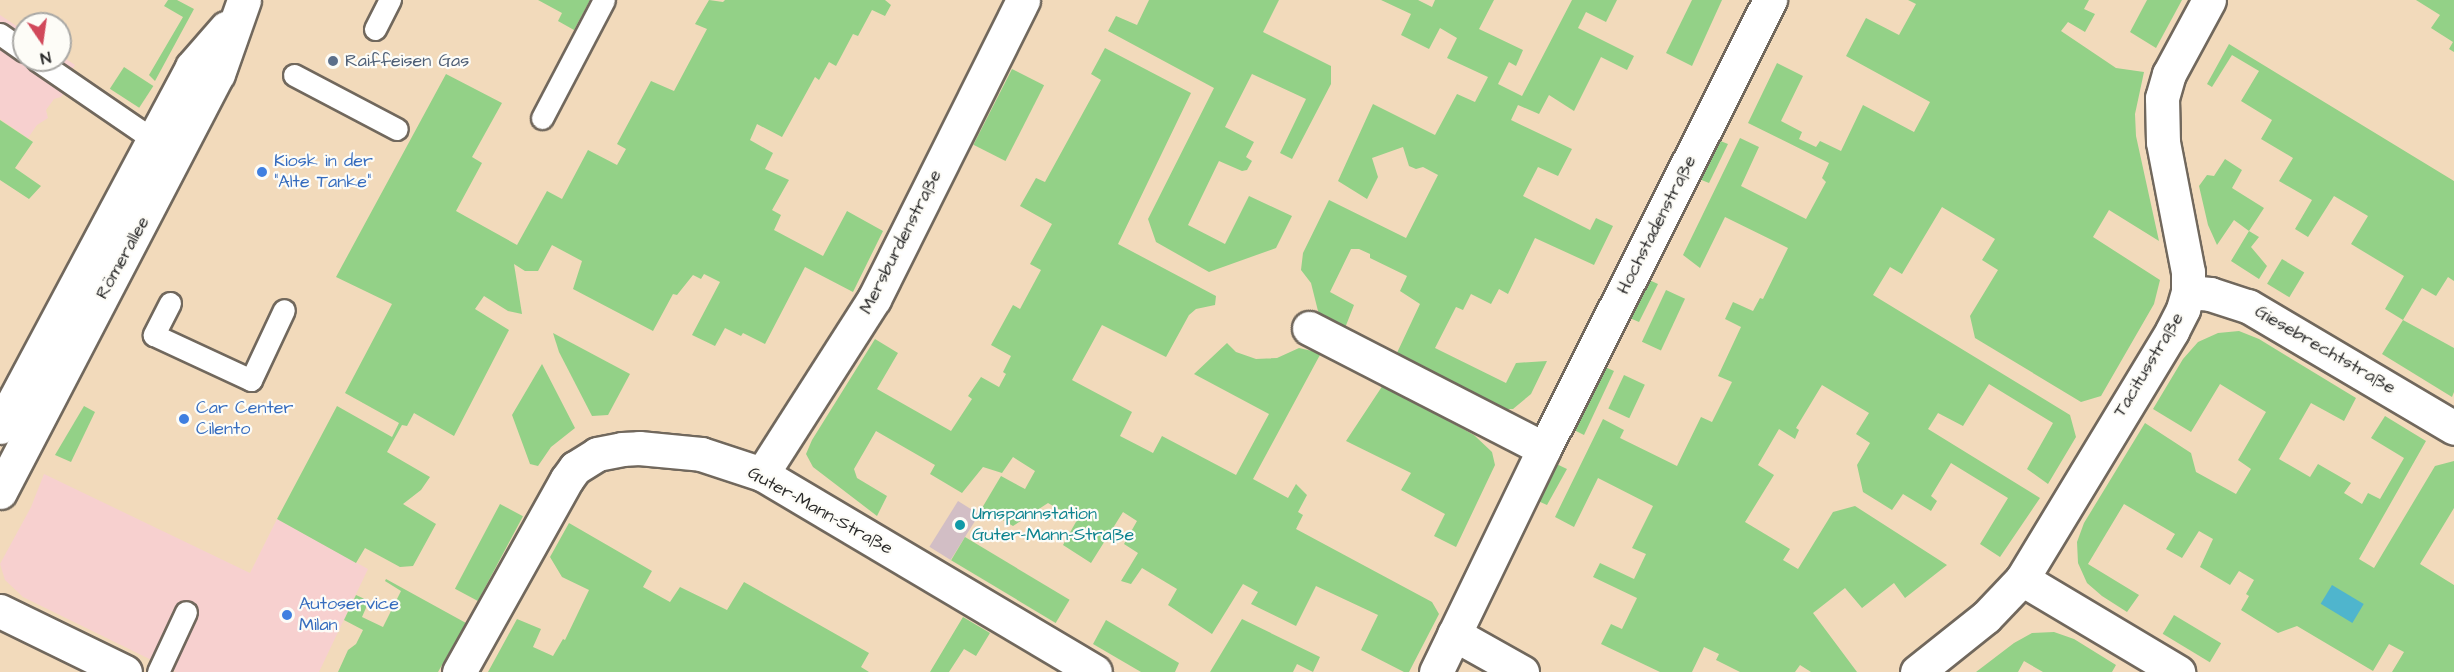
<!DOCTYPE html>
<html>
<head>
<meta charset="utf-8">
<style>
  body { margin:0 }
  #map { position:relative; width:2454px; height:672px; overflow:hidden; background:#f2dabb; font-family:"Architects Daughter",sans-serif }
  div>[style] { position:absolute }
  .built>* { inset:0; background:#f7d0cf }
  .industrial>* { inset:0; background:#d2bec5; transform-origin:0 0 }
  .green>* { inset:0; background:#93d187; transform-origin:0 0 }
  .water>* { inset:0; background:#4fb5cd; transform-origin:0 0 }
  .roads { filter:drop-shadow(2px 0 #71685d) drop-shadow(-2px 0 #71685d) drop-shadow(0 2px #71685d) drop-shadow(0 -2px #71685d) }
  .service>* { height:21px; margin:-10.5px; padding:0 10.5px; transform-origin:10.5px; border-radius:10.5px; background:#fff }
  .minor>* { height:33px; margin:-16.5px; padding:0 16.5px; transform-origin:16.5px; border-radius:16.5px; background:#fff }
  .tertiary>* { height:33px; margin:-16.5px; padding:0 16.5px; transform-origin:16.5px; border-radius:16.5px; background:#fff }
  .dots>* { width:16px; height:16px; translate:-50% -50%; box-sizing:border-box; border:3px solid #fdfcf7; border-radius:50% }
  span { translate:-50% -50%; white-space:nowrap; text-align:center; line-height:1.15; -webkit-text-stroke:4.5px #fdfcf7; paint-order:stroke }
  .service-label { font-size:18px; color:#4e5e75 }
  .left { translate:0 -50%; text-align:left }
  .shop-label { font-size:18px; color:#366cbe }
  .street-label { font-size:18px; color:#2b2b2b }
  .culture-label { font-size:18px; color:#0d838f }
  .north { position:absolute; left:12px; top:12px; width:60px; height:60px; box-sizing:border-box; background:#fdfcf7; border:2px solid #a9a8a5; border-radius:50%; rotate:167deg; font-size:16px; font-weight:700; line-height:24px; text-align:center; color:#2b2b2b }
  .north::after { content:''; display:block; margin:auto; width:21px; height:27px; background:#d1495b; clip-path:polygon(50% 0,100% 100%,50% 72%,0 100%) }
</style>
</head>
<body>
<div id="map">
  <div class="built">
    <div style="clip-path:polygon(0 15px,24px 31px,24px 60px,60px 60px,60px 55px,75px 65px,63px 84px,65px 92px,61px 97px,54px 99px,46px 110px,48px 118px,37px 125px,28px 138px,0 119px)"></div>
    <div style="clip-path:polygon(44px 474px,250px 573px,277px 519px,368px 569px,319px 672px,176px 672px,23px 597px,5px 580px,0 564px,31px 507px)"></div>
  </div>
  <div class="industrial">
    <div style="left:958px;top:501px;width:25px;height:54px;rotate:32deg"></div>
  </div>
  <div class="green">
    <div style="clip-path:polygon(168px 0,177px 0,194px 9px,155px 81px,149px 75px,183px 17px,164px 6px)"></div>
    <div style="clip-path:polygon(538px 0,590px 0,574px 30px,558px 21px,562px 13px)"></div>
    <div style="clip-path:polygon(709px 0,723px 2px,725px 0,885px 0,891px 5px,885px 16px,872px 10px,858px 36px,853px 34px,836px 66px,829px 62px,819px 80px,815px 77px,782px 137px,757px 124px,750px 140px,773px 153px,765px 169px,789px 180px,772px 210px,781px 215px,774px 230px,823px 256px,847px 211px,883px 231px,853px 292px,805px 267px,765px 344px,743px 333px,741px 336px,725px 328px,715px 346px,692px 335px,720px 282px,704px 274px,701px 279px,693px 275px,677px 295px,673px 294px,653px 331px,573px 289px,582px 261px,552px 245px,538px 271px,525px 271px,514px 264px,522px 314px,508px 311px,484px 296px,475px 309px,509px 330px,454px 436px,414px 413px,407px 426px,402px 425px,387px 452px,430px 477px,421px 490px,403px 504px,436px 524px,413px 566px,400px 567px,365px 548px,356px 563px,277px 519px,337px 406px,392px 437px,399px 423px,345px 393px,392px 304px,336px 277px,446px 74px,502px 103px,472px 157px,482px 163px,456px 211px,517px 245px,547px 191px,562px 199px,588px 150px,617px 165px,626px 149px,617px 144px,651px 81px,674px 91px,707px 29px,695px 24px)"></div>
    <div style="clip-path:polygon(1149px 0,1279px 0,1263px 32px,1331px 66px,1331px 84px,1292px 159px,1280px 153px,1306px 99px,1252px 74px,1225px 127px,1254px 142px,1246px 157px,1252px 161px,1247px 170px,1242px 171px,1219px 161px,1188px 225px,1225px 244px,1249px 196px,1292px 216px,1276px 248px,1209px 272px,1156px 242px,1148px 219px,1214px 88px,1108px 31px,1116px 16px,1137px 25px)"></div>
    <div style="clip-path:polygon(1381px 0,1418px 0,1432px 7px,1435px 0,1494px 0,1479px 29px,1523px 50px,1516px 66px,1509px 62px,1498px 84px,1522px 96px,1572px 0,1617px 0,1606px 22px,1586px 12px,1578px 28px,1634px 56px,1627px 70px,1601px 57px,1574px 111px,1549px 95px,1539px 114px,1518px 105px,1511px 120px,1572px 149px,1558px 176px,1538px 167px,1523px 196px,1590px 230px,1596px 218px,1613px 226px,1594px 265px,1535px 238px,1508px 294px,1499px 289px,1491px 304px,1471px 294px,1463px 310px,1456px 307px,1435px 348px,1506px 383px,1516px 363px,1547px 361px,1531px 394px,1513px 409px,1489px 409px,1395px 357px,1420px 304px,1400px 291px,1407px 276px,1370px 258px,1370px 254px,1359px 249px,1351px 249px,1330px 292px,1354px 305px,1345px 328px,1341px 329px,1323px 320px,1318px 311px,1311px 283px,1301px 270px,1303px 253px,1329px 200px,1406px 238px,1438px 175px,1423px 167px,1416px 169px,1409px 166px,1403px 147px,1372px 158px,1378px 177px,1367px 199px,1338px 181px,1373px 104px,1435px 135px,1457px 94px,1475px 102px,1488px 77px,1447px 58px,1457px 38px,1440px 28px,1429px 49px,1401px 35px,1411px 14px)"></div>
    <div style="clip-path:polygon(1692px 0,1722px 0,1692px 66px,1666px 53px)"></div>
    <div style="clip-path:polygon(1908px 0,2089px 0,2084px 9px,2095px 14px,2085px 32px,2068px 22px,2061px 31px,2116px 68px,2144px 72px,2135px 114px,2136px 136px,2159px 241px,2109px 210px,2093px 237px,2160px 280px,2154px 304px,2101px 396px,2081px 402px,1975px 338px,1970px 316px,1998px 270px,1982px 260px,1995px 239px,1942px 207px,1902px 274px,1890px 267px,1873px 295px,2070px 415px,2076px 437px,2048px 484px,2027px 469px,2053px 423px,1989px 384px,1963px 426px,1938px 413px,1928px 429px,2040px 498px,2000px 557px,1980px 544px,2008px 498px,1951px 463px,1931px 496px,1937px 501px,1931px 511px,1903px 494px,1892px 510px,1863px 492px,1857px 465px,1870px 443px,1856px 434px,1869px 413px,1822px 385px,1796px 428px,1799px 430px,1795px 439px,1779px 429px,1758px 465px,1774px 475px,1745px 522px,1790px 549px,1783px 560px,1798px 569px,1833px 512px,1855px 506px,1947px 565px,1905px 598px,1894px 583px,1862px 608px,1845px 588px,1813px 613px,1857px 672px,1811px 672px,1800px 665px,1795px 672px,1740px 672px,1716px 660px,1719px 654px,1704px 647px,1692px 672px,1660px 672px,1601px 644px,1611px 624px,1622px 629px,1637px 598px,1593px 577px,1600px 563px,1634px 579px,1646px 554px,1632px 548px,1653px 506px,1598px 478px,1574px 527px,1555px 517px,1603px 419px,1624px 430px,1620px 438px,1677px 466px,1701px 417px,1712px 422px,1732px 382px,1718px 376px,1741px 327px,1725px 319px,1733px 302px,1753px 311px,1760px 298px,1763px 299px,1788px 248px,1725px 217px,1700px 268px,1683px 255px,1740px 138px,1759px 147px,1741px 186px,1806px 219px,1826px 182px,1822px 178px,1829px 163px,1748px 123px,1777px 63px,1803px 76px,1781px 121px,1802px 132px,1799px 139px,1816px 147px,1820px 141px,1841px 151px,1863px 105px,1914px 132px,1930px 102px,1846px 56px,1866px 18px,1899px 35px,1916px 4px)"></div>
    <div style="clip-path:polygon(2147px 0,2182px 0,2156px 48px,2130px 32px)"></div>
    <div style="clip-path:polygon(2416px 0,2454px 0,2454px 52px,2449px 49px,2453px 42px,2431px 28px,2440px 15px)"></div>
    <div style="clip-path:polygon(2229px 44px,2454px 181px,2454px 281px,2448px 277px,2436px 296px,2422px 288px,2403px 320px,2454px 348px,2454px 392px,2452px 397px,2382px 354px,2403px 320px,2385px 309px,2404px 276px,2351px 244px,2368px 216px,2334px 196px,2308px 237px,2295px 229px,2312px 200px,2279px 181px,2293px 158px,2261px 139px,2272px 120px,2241px 101px,2259px 71px,2232px 55px,2212px 87px,2207px 84px)"></div>
    <div style="clip-path:polygon(1105px 48px,1191px 93px,1118px 244px,1216px 296px,1215px 305px,1196px 309px,1189px 315px,1166px 357px,1102px 325px,1072px 380px,1132px 412px,1120px 436px,1153px 453px,1162px 436px,1236px 475px,1269px 414px,1194px 374px,1227px 343px,1236px 352px,1256px 359px,1277px 358px,1299px 348px,1321px 353px,1253px 479px,1288px 498px,1296px 484px,1307px 495px,1298px 512px,1303px 515px,1296px 529px,1432px 602px,1439px 614px,1409px 672px,1404px 672px,1361px 650px,1378px 615px,1316px 586px,1296px 626px,1251px 604px,1258px 592px,1243px 584px,1212px 634px,1168px 605px,1177px 589px,1142px 568px,1131px 584px,1121px 581px,1138px 553px,1124px 544px,1137px 521px,1123px 512px,1091px 563px,1063px 545px,1077px 520px,1048px 503px,1013px 526px,982px 508px,1001px 476px,1025px 489px,1035px 471px,1013px 457px,1002px 473px,983px 467px,962px 493px,930px 474px,935px 465px,876px 431px,854px 469px,857px 478px,887px 496px,877px 516px,813px 467px,806px 454px,812px 440px,875px 339px,898px 353px,877px 389px,951px 431px,972px 399px,968px 396px,981px 377px,999px 387px,1006px 374px,1003px 372px,1011px 356px,991px 345px,1013px 305px,1020px 309px,1041px 270px,1030px 264px,1052px 224px,1020px 206px,1036px 178px,1045px 182px,1101px 80px,1091px 74px)"></div>
    <div style="left:124px;top:67px;width:35px;height:26px;rotate:33deg"></div>
    <div style="left:1012px;top:69px;width:36px;height:85px;rotate:27deg"></div>
    <div style="clip-path:polygon(0 120px,33px 142px,15px 168px,41px 186px,29px 199px,0 180px)"></div>
    <div style="clip-path:polygon(1718px 140px,1728px 144px,1709px 183px,1689px 175px)"></div>
    <div style="clip-path:polygon(2225px 159px,2242px 170px,2232px 188px,2264px 208px,2249px 231px,2259px 237px,2251px 247px,2267px 266px,2259px 279px,2231px 261px,2249px 231px,2234px 220px,2217px 245px,2208px 225px,2199px 186px,2207px 175px,2214px 176px)"></div>
    <div style="left:2282px;top:259px;width:26px;height:29px;rotate:31deg"></div>
    <div style="clip-path:polygon(1647px 279px,1658px 284px,1639px 322px,1618px 313px)"></div>
    <div style="left:1666px;top:290px;width:21px;height:57px;rotate:25deg"></div>
    <div style="clip-path:polygon(2239px 331px,2259px 339px,2356px 398px,2344px 421px,2311px 403px,2279px 459px,2310px 477px,2318px 464px,2351px 483px,2344px 493px,2362px 504px,2368px 493px,2380px 499px,2404px 458px,2371px 438px,2385px 416px,2426px 441px,2359px 559px,2374px 568px,2435px 466px,2454px 461px,2454px 508px,2420px 564px,2454px 585px,2454px 672px,2392px 672px,2404px 652px,2389px 644px,2373px 671px,2297px 626px,2278px 633px,2241px 610px,2249px 596px,2246px 594px,2254px 580px,2239px 571px,2230px 585px,2200px 567px,2213px 539px,2199px 531px,2182px 558px,2166px 549px,2175px 534px,2124px 504px,2088px 564px,2139px 595px,2127px 612px,2102px 596px,2087px 583px,2078px 563px,2077px 542px,2084px 523px,2145px 423px,2191px 453px,2196px 472px,2236px 494px,2251px 469px,2238px 460px,2266px 412px,2220px 384px,2191px 432px,2153px 409px,2183px 359px,2198px 342px,2218px 333px)"></div>
    <div style="clip-path:polygon(553px 333px,630px 374px,608px 415px,592px 416px,559px 352px)"></div>
    <div style="clip-path:polygon(1594px 362px,1614px 371px,1584px 435px,1574px 430px,1599px 376px)"></div>
    <div style="clip-path:polygon(542px 364px,575px 428px,551px 447px,538px 466px,530px 464px,512px 415px)"></div>
    <div style="left:1624px;top:375px;width:23px;height:37px;rotate:25deg"></div>
    <div style="clip-path:polygon(1383px 385px,1474px 435px,1492px 452px,1495px 465px,1456px 547px,1434px 536px,1445px 514px,1401px 490px,1411px 473px,1346px 441px)"></div>
    <div style="clip-path:polygon(84px 406px,95px 412px,71px 462px,55px 455px)"></div>
    <div style="clip-path:polygon(1546px 459px,1567px 469px,1547px 505px,1538px 501px,1551px 474px,1542px 469px)"></div>
    <div style="left:500px;top:504px;width:26px;height:96px;rotate:28deg"></div>
    <div style="clip-path:polygon(569px 523px,652px 571px,643px 587px,670px 602px,680px 587px,727px 610px,744px 582px,869px 653px,861px 667px,869px 672px,488px 672px,517px 619px,541px 629px,533px 647px,553px 656px,563px 639px,565px 640px,589px 590px,562px 577px,550px 557px)"></div>
    <div style="left:965px;top:537px;width:122px;height:27px;rotate:31deg"></div>
    <div style="clip-path:polygon(386px 579px,466px 623px,438px 672px,338px 672px,348px 650px,356px 644px,363px 630px,344px 620px,356px 595px,369px 601px,362px 617px,383px 627px,401px 591px,385px 581px)"></div>
    <div style="left:2174px;top:615px;width:55px;height:22px;rotate:31deg"></div>
    <div style="clip-path:polygon(963px 617px,990px 633px,976px 656px,964px 649px,949px 672px,930px 672px)"></div>
    <div style="clip-path:polygon(1242px 619px,1320px 657px,1313px 672px,1297px 664px,1293px 672px,1210px 672px)"></div>
    <div style="clip-path:polygon(1106px 620px,1179px 663px,1175px 672px,1141px 672px,1093px 644px)"></div>
    <div style="clip-path:polygon(2054px 632px,2074px 639px,2116px 665px,2112px 672px,2043px 672px,2024px 661px,2018px 672px,1976px 672px,2014px 643px,2032px 633px)"></div>
  </div>
  <div class="water">
    <div style="left:2332px;top:585px;width:37px;height:22px;rotate:31deg"></div>
  </div>
  <div class="roads">
    <div class="service">
      <div style="left:375px;top:29px;width:33px;rotate:-63deg"></div>
      <div style="left:0;top:34px;width:29px;rotate:35deg"></div>
      <div style="left:37px;top:60px;width:142px;rotate:34.4deg"></div>
      <div style="left:294px;top:75px;width:116px;rotate:27.7deg"></div>
      <div style="left:542px;top:118px;width:133px;rotate:-62.3deg"></div>
      <div style="left:170px;top:303px;width:36px;rotate:117deg"></div>
      <div style="left:154px;top:335px;width:107px;rotate:24.9deg"></div>
      <div style="left:251px;top:380px;width:77px;rotate:-64.8deg"></div>
      <div style="left:158px;top:672px;width:66px;rotate:-65deg"></div>
    </div>
    <div class="minor">
      <div style="left:2188px;top:292px;width:22px;rotate:5deg"></div>
      <div style="left:2210px;top:294px;width:40px;rotate:18deg"></div>
      <div style="left:2248px;top:306px;width:239px;rotate:30.6deg"></div>
      <div style="left:1309px;top:328px;width:264px;rotate:27.2deg"></div>
      <div style="left:762px;top:474px;width:208px;rotate:-57.4deg"></div>
      <div style="left:874px;top:299px;width:334px;rotate:-63.5deg"></div>
      <div style="left:2022px;top:579px;width:182px;rotate:30.8deg"></div>
      <div style="left:0;top:611px;width:139px;rotate:26deg"></div>
      <div style="left:1454px;top:634px;width:78px;rotate:29.2deg"></div>
      <div style="left:459px;top:672px;width:221px;rotate:-60.8deg"></div>
      <div style="left:567px;top:479px;width:14px;rotate:-54deg"></div>
      <div style="left:575px;top:468px;width:26px;rotate:-32deg"></div>
      <div style="left:597px;top:454px;width:25px;rotate:-11deg"></div>
      <div style="left:622px;top:449px;width:17px;rotate:-3deg"></div>
      <div style="left:639px;top:448px;width:62px;rotate:5.5deg"></div>
      <div style="left:701px;top:454px;width:64px;rotate:18.2deg"></div>
      <div style="left:762px;top:474px;width:387px;rotate:30.7deg"></div>
      <div style="left:1436px;top:672px;width:248px;rotate:-64.2deg"></div>
      <div style="left:1544px;top:449px;width:503px;rotate:-63.28deg"></div>
      <div style="left:1917px;top:672px;width:88px;rotate:-38.6deg"></div>
      <div style="left:1986px;top:617px;width:52px;rotate:-46.5deg"></div>
      <div style="left:2022px;top:579px;width:290px;rotate:-58.8deg"></div>
      <div style="left:2172px;top:331px;width:25px;rotate:-63deg"></div>
      <div style="left:2183px;top:309px;width:18px;rotate:-74deg"></div>
      <div style="left:2188px;top:292px;width:20px;rotate:-90deg"></div>
      <div style="left:2188px;top:272px;width:132px;rotate:-100.9deg"></div>
      <div style="left:2163px;top:142px;width:44px;rotate:-91.3deg"></div>
      <div style="left:2162px;top:98px;width:25px;rotate:-74deg"></div>
      <div style="left:2169px;top:74px;width:84px;rotate:-61.6deg"></div>
    </div>
    <div class="tertiary">
      <div style="left:0;top:427px;width:408px;rotate:-61.9deg"></div>
      <div style="left:192px;top:67px;width:52px;rotate:-48.9deg"></div>
      <div style="left:0;top:492px;width:471px;rotate:-62.5deg"></div>
      <div style="left:218px;top:74px;width:78px;rotate:-70.6deg"></div>
    </div>
  </div>
  <div class="dots">
    <div style="left:333px;top:61px;background:#5c6f8a"></div>
    <div style="left:262px;top:172px;background:#3f7fe0"></div>
    <div style="left:184px;top:419px;background:#3f7fe0"></div>
    <div style="left:960px;top:525px;background:#0f9aa8"></div>
    <div style="left:287px;top:615px;background:#3f7fe0"></div>
  </div>
  <div class="service-label">
    <span class="left" style="left:345px;top:61px">Raiffeisen Gas</span>
  </div>
  <div class="shop-label">
    <span class="left" style="left:274px;top:172px">Kiosk in der<br>"Alte Tanke"</span>
    <span class="left" style="left:196px;top:419px">Car Center<br>Cilento</span>
    <span class="left" style="left:299px;top:615px">Autoservice<br>Milan</span>
  </div>
  <div class="street-label">
    <span style="left:1657px;top:225px;rotate:-63deg">Hochstadenstraße</span>
    <span style="left:901px;top:242px;rotate:-63deg">Mersburdenstraße</span>
    <span style="left:123px;top:258px;rotate:-61deg">Römerallee</span>
    <span style="left:2325px;top:350px;rotate:30deg">Giesebrechtstraße</span>
    <span style="left:2149px;top:365px;rotate:-59deg">Tacitusstraße</span>
    <span style="left:820px;top:511px;rotate:29deg">Guter-Mann-Straße</span>
  </div>
  <div class="culture-label">
    <span class="left" style="left:972px;top:525px">Umspannstation<br>Guter-Mann-Straße</span>
  </div>
  <div class="north">N</div>
</div>
</body>
</html>
